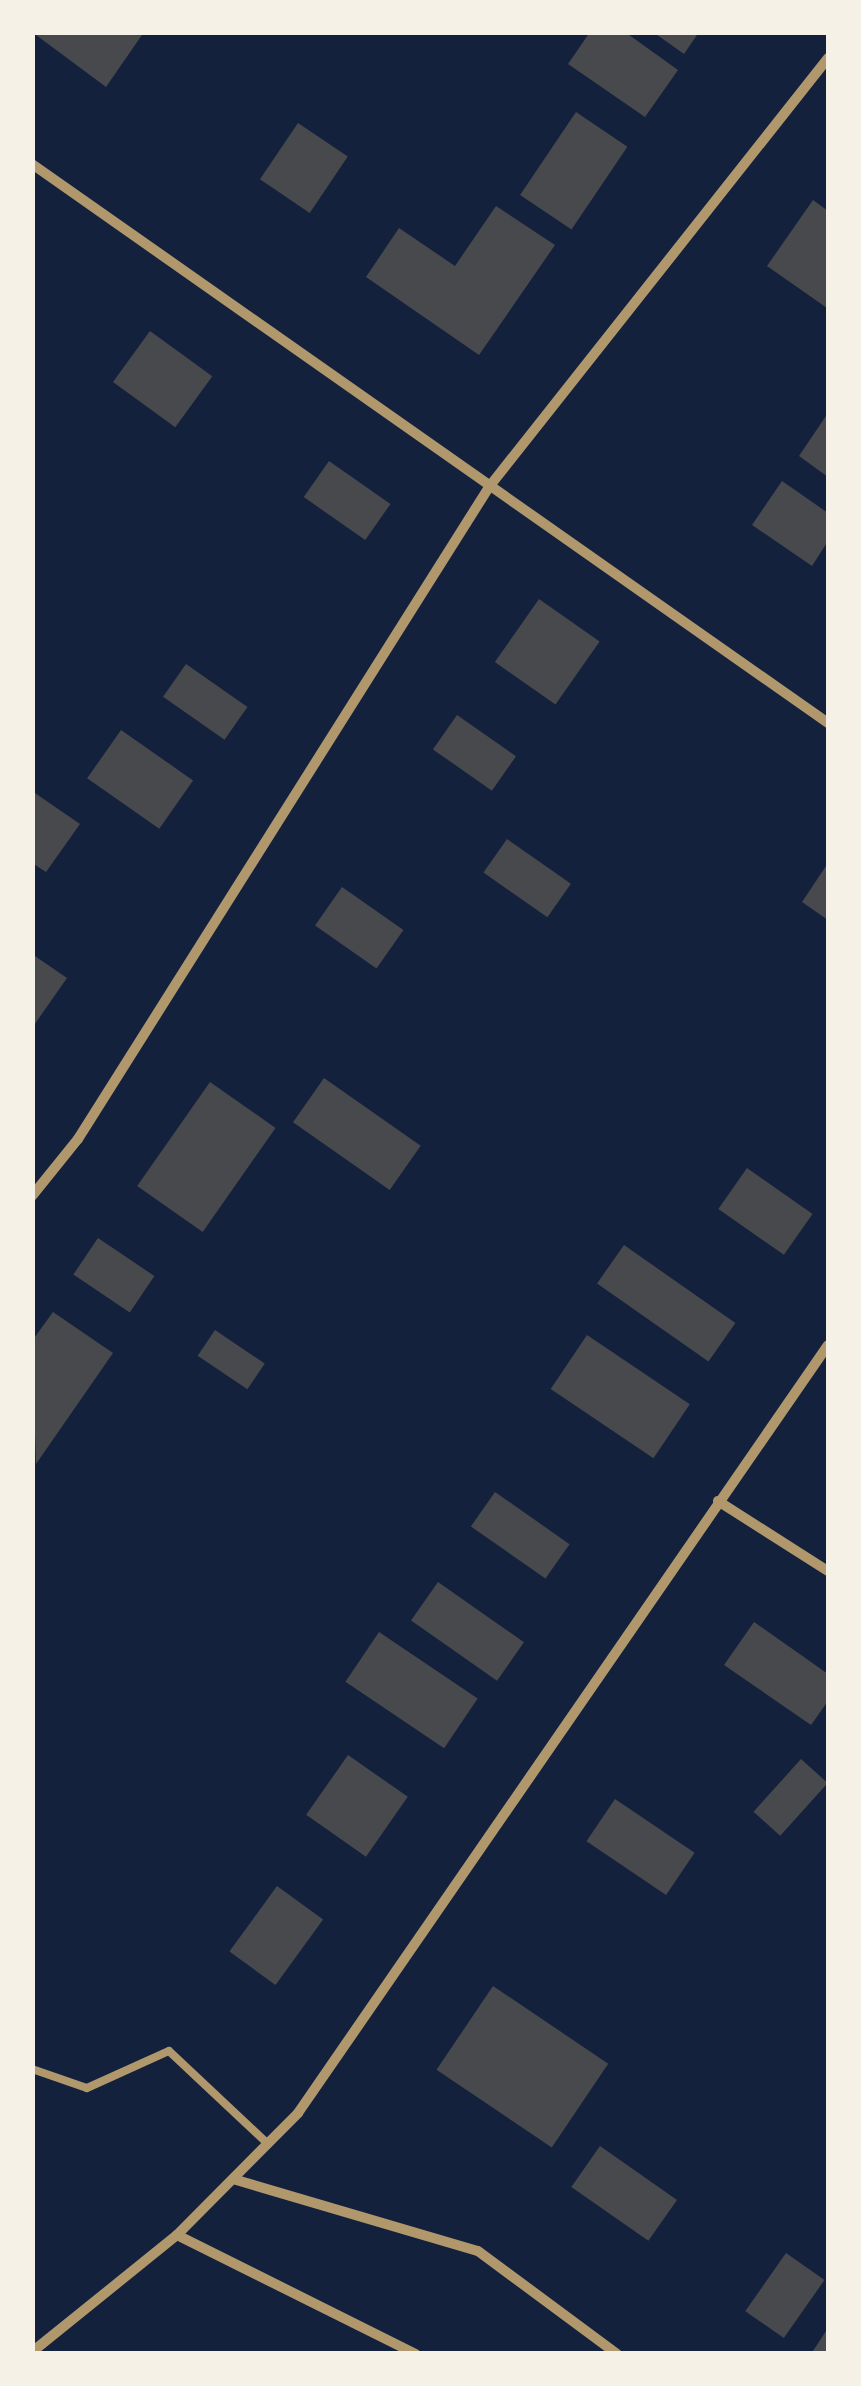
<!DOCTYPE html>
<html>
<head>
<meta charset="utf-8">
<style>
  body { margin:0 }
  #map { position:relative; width:861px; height:2386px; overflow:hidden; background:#14213d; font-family:Inter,sans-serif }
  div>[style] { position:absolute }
  .building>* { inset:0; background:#48494c; transform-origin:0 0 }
  .service>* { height:8px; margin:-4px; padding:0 4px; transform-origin:4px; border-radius:4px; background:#b1986c }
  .minor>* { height:10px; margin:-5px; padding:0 5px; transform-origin:5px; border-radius:5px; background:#b1986c }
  span { translate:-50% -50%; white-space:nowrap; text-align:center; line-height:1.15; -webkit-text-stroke:10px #f6f1e7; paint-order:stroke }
  .frame { position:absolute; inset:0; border:35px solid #f6f1e7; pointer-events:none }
</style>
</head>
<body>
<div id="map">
  <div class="building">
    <div style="clip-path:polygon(32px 32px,144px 32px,106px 87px)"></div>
    <div style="clip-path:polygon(590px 32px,625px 32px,678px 70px,645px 117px,568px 64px)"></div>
    <div style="clip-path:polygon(653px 32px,699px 32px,684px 54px)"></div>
    <div style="left:576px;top:112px;width:62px;height:100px;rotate:34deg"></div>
    <div style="left:298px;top:123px;width:60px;height:68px;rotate:34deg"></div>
    <div style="clip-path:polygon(813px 200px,828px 211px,827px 308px,767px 266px)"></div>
    <div style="clip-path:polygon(496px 206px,555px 245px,479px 355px,366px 277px,399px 228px,455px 266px)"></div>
    <div style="left:150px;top:331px;width:77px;height:63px;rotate:36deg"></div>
    <div style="clip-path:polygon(828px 413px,828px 477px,799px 456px)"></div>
    <div style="left:329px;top:461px;width:75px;height:44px;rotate:35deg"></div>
    <div style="clip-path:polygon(782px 481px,828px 513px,828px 541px,812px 566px,752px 525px)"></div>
    <div style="left:539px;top:599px;width:74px;height:77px;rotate:35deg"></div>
    <div style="left:186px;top:664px;width:75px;height:40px;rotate:35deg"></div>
    <div style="left:457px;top:715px;width:72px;height:42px;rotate:35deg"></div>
    <div style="left:121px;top:730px;width:88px;height:59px;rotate:35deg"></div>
    <div style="clip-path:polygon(32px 791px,80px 824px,46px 872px,32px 863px)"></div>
    <div style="left:507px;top:839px;width:78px;height:41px;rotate:35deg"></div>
    <div style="clip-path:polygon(828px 863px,828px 920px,802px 902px)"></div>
    <div style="left:342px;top:887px;width:75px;height:47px;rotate:35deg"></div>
    <div style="clip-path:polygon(32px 954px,67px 978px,32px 1028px)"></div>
    <div style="left:324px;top:1078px;width:118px;height:54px;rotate:35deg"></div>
    <div style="left:210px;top:1082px;width:80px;height:127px;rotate:35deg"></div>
    <div style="left:747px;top:1168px;width:80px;height:50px;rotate:35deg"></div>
    <div style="left:98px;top:1238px;width:68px;height:44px;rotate:34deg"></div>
    <div style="left:624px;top:1245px;width:136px;height:47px;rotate:35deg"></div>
    <div style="clip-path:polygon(53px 1312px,113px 1353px,36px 1464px,32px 1341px)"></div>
    <div style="left:215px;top:1330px;width:60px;height:31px;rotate:34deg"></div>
    <div style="left:587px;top:1335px;width:124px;height:65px;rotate:34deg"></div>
    <div style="left:495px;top:1492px;width:91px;height:42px;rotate:35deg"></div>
    <div style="left:438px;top:1582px;width:105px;height:47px;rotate:35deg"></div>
    <div style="clip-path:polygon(754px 1622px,828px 1674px,828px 1701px,811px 1725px,724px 1665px)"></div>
    <div style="left:379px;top:1632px;width:119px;height:60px;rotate:34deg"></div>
    <div style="left:348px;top:1755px;width:73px;height:73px;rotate:35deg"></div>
    <div style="left:801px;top:1759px;width:36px;height:71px;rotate:42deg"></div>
    <div style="left:615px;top:1799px;width:96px;height:51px;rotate:34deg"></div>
    <div style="left:277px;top:1886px;width:57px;height:81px;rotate:36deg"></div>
    <div style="left:493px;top:1986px;width:139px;height:101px;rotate:34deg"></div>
    <div style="left:600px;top:2146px;width:94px;height:50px;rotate:35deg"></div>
    <div style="left:786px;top:2253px;width:47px;height:71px;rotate:35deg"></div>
    <div style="clip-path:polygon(828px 2328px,828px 2354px,811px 2354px)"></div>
  </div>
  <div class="service">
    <div style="left:32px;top:2069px;width:58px;rotate:19.1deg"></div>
    <div style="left:87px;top:2088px;width:90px;rotate:-24.3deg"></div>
    <div style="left:169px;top:2051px;width:136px;rotate:43.2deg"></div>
  </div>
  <div class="minor">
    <div style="left:32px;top:164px;width:973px;rotate:35.08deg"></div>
    <div style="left:32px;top:1196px;width:73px;rotate:-51.1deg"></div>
    <div style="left:78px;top:1139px;width:771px;rotate:-57.77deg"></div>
    <div style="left:489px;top:487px;width:547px;rotate:-51.68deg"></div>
    <div style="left:718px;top:1501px;width:130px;rotate:32.5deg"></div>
    <div style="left:233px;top:2179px;width:255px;rotate:16.4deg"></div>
    <div style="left:478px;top:2251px;width:173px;rotate:36.5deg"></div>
    <div style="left:177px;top:2235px;width:267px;rotate:26.5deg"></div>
    <div style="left:32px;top:2352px;width:186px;rotate:-38.9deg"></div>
    <div style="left:177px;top:2235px;width:172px;rotate:-45.2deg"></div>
    <div style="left:298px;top:2113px;width:933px;rotate:-55.39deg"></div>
  </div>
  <div class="frame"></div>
</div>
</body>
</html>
